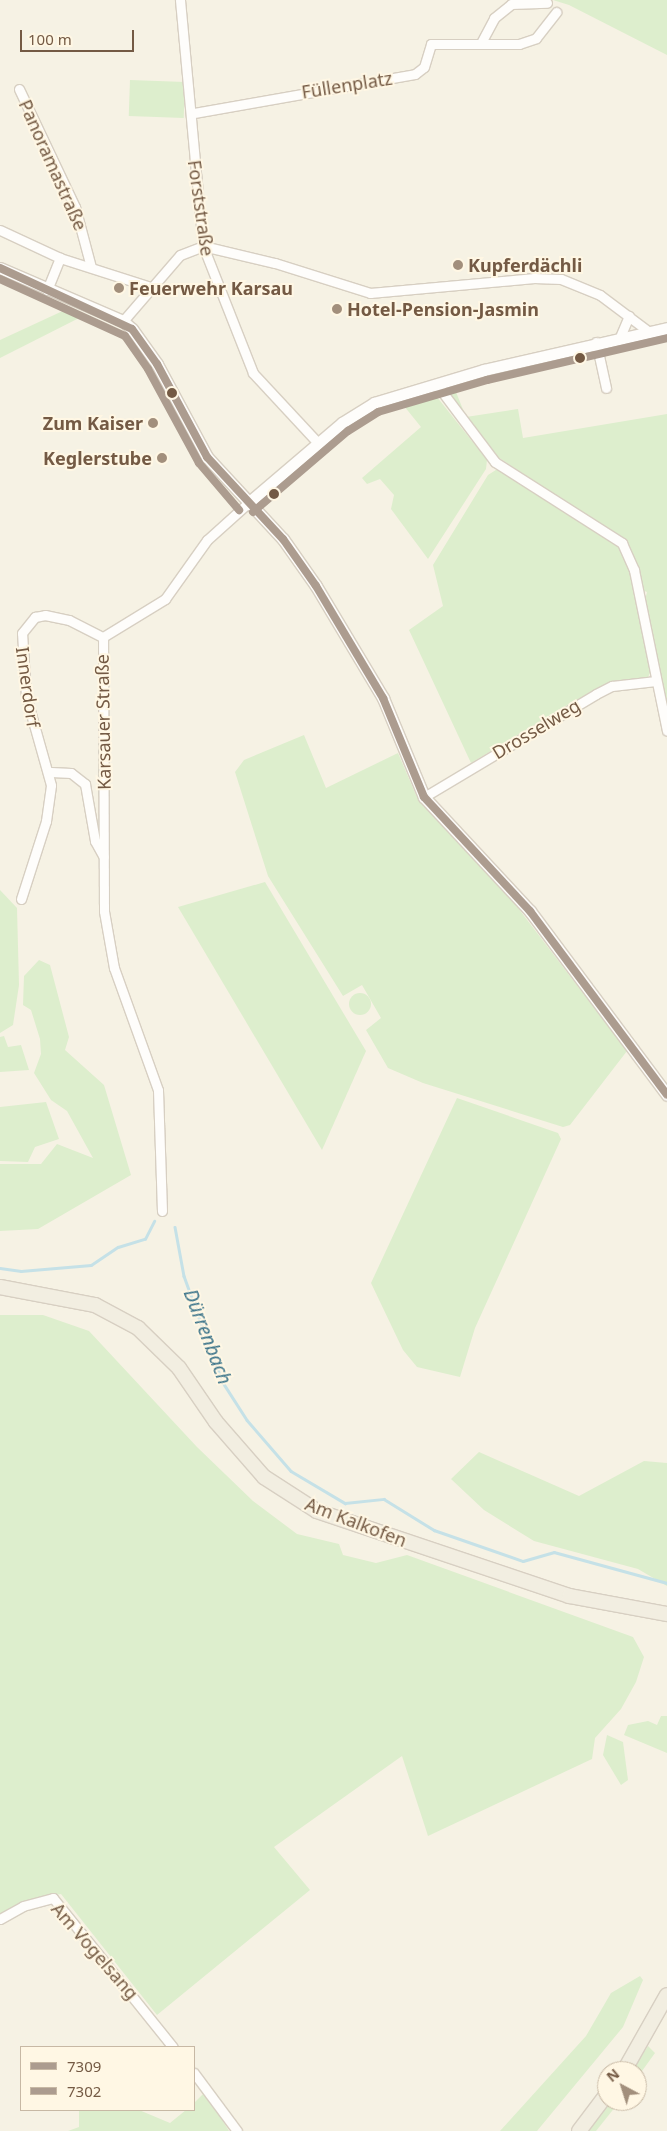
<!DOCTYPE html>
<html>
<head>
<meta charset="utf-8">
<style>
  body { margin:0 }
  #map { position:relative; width:667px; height:2131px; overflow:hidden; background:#f6f2e4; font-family:"Noto Sans",sans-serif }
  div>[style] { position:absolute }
  .green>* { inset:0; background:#ddeecd; transform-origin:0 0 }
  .round { border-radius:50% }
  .stream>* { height:2.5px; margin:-1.25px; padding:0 1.25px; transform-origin:1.25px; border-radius:1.25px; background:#c5e1e7 }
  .roads { filter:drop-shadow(1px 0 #d7cfc2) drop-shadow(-1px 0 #d7cfc2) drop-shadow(0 1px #d7cfc2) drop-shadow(0 -1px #d7cfc2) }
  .street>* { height:9px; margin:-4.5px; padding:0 4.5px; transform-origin:4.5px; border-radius:4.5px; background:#fefdfb }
  .secondary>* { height:11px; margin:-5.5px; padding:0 5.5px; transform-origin:5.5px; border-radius:5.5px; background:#fefdfb }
  .primary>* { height:14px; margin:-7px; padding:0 7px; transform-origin:7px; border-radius:7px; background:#f2eee1 }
  .bus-1>* { height:8px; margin:-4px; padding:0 4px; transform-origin:4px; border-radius:4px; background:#ac9c8f }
  .bus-2>* { height:8px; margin:-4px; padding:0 4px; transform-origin:4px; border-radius:4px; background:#ac9c8f }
  .dots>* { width:14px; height:14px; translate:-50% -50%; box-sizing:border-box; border:2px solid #fff7e4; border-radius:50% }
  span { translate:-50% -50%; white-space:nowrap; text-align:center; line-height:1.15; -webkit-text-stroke:4px #fff7e4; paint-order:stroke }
  .street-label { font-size:18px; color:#745a44 }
  .poi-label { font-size:18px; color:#745a44; font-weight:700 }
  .left { translate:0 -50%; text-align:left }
  .right { translate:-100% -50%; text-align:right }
  .water-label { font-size:19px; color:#3c748a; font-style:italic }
  .legend { position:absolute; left:20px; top:2046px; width:175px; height:65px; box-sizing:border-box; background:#fff7e4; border:1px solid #c7b8a4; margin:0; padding:6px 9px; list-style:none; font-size:15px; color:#745a44 }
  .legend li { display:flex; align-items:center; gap:10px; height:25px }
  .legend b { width:25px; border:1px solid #c7b8a4 }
  .north { position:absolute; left:597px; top:2061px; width:50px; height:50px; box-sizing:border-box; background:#fff7e4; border:1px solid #c7b8a4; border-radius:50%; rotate:320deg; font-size:14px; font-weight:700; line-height:20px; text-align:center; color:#745a44 }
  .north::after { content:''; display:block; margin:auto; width:18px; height:22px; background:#a28f7c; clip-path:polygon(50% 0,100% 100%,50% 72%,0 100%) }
  .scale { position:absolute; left:20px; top:30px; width:114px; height:22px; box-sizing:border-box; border:2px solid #745a44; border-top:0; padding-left:6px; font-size:15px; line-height:18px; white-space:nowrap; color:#745a44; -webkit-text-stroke:4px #fff7e4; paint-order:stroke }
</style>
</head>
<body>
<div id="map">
  <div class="green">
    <div style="clip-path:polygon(553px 0,667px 0,667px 55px,569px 5px)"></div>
    <div style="left:130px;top:80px;width:55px;height:36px;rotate:2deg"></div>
    <div style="clip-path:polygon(67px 309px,85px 315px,0 358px,0 340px)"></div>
    <div style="clip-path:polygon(454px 387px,466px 417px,518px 409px,523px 438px,667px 414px,667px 718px,644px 604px,647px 592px,640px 589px,621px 539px,489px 451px,444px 390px)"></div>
    <div style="clip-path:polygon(433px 392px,487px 460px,486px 469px,428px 559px,391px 509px,394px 495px,380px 479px,367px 484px,362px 478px,421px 427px,400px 401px)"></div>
    <div style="clip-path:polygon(499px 468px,621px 548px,629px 563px,652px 669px,646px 681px,609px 685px,574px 701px,471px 763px,409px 630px,443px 606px,433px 565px,488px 475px)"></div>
    <div style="clip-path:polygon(304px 735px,326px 788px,398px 753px,416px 795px,515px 904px,627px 1051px,570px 1125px,563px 1127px,423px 1083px,388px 1068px,366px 1030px,381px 1018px,362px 985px,343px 996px,268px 876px,235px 772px,244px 760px)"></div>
    <div style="clip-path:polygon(265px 882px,366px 1051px,322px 1150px,178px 907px)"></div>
    <div style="clip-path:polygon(0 890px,17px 908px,19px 985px,13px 1025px,0 1033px)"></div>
    <div style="clip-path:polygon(39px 960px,50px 965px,69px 1037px,65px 1050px,104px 1085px,131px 1175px,38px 1229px,0 1231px,0 1164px,41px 1164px,57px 1144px,93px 1158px,67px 1111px,51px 1100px,34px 1073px,41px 1054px,40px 1039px,31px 1010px,23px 1005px,24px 976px)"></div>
    <div class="round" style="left:349px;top:993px;width:22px;height:22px"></div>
    <div style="clip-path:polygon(4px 1036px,8px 1047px,21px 1045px,29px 1070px,0 1072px,0 1037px)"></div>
    <div style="clip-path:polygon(457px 1098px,558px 1133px,561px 1139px,475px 1328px,460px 1377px,417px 1367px,403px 1350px,371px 1283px)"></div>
    <div style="clip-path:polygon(46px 1102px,59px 1139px,35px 1147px,28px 1162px,0 1161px,0 1107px)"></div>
    <div style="clip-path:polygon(0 1315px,43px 1315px,89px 1331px,197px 1447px,253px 1501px,297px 1534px,339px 1544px,343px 1555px,376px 1563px,407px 1555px,633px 1637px,644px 1657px,636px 1682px,621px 1709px,595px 1738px,592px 1759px,428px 1836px,402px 1756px,274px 1847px,310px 1890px,157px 2015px,61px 1894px,25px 1901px,0 1914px)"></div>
    <div style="clip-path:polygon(479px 1452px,579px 1496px,644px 1461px,667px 1463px,667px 1586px,638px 1569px,534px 1541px,484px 1510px,451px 1479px)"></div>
    <div style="clip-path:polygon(661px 1716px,667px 1716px,667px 1753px,624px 1735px,628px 1725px,648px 1721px,657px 1725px)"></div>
    <div style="clip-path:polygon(607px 1735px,623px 1742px,628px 1780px,621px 1785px,603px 1755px)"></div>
    <div style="clip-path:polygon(640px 1976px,643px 1980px,623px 2027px,537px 2131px,500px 2131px,586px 2036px,611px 1993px)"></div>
    <div style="clip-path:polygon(648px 2046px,655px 2053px,637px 2078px,637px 2071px,632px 2071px)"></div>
    <div style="clip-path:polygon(205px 2092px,229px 2131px,68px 2131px,79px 2127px,79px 2110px,139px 2110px,170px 2123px,186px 2110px,194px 2110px,194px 2103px)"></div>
    <div style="clip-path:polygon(610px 2101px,620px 2101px,596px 2131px,586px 2131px)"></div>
  </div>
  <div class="stream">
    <div style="left:175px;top:1227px;width:50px;rotate:79.6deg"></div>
    <div style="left:184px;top:1276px;width:112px;rotate:70.1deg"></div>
    <div style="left:222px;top:1381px;width:46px;rotate:57.3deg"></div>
    <div style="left:247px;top:1420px;width:67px;rotate:49.2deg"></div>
    <div style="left:291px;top:1471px;width:63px;rotate:30.7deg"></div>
    <div style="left:345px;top:1503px;width:39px;rotate:-6deg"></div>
    <div style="left:384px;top:1499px;width:59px;rotate:31.8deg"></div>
    <div style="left:434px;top:1530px;width:94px;rotate:19.2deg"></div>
    <div style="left:523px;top:1561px;width:32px;rotate:-16deg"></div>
    <div style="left:554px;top:1552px;width:117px;rotate:15.3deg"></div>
    <div style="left:0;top:1268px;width:21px;rotate:8deg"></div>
    <div style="left:21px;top:1271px;width:70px;rotate:-4.9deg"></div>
    <div style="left:91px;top:1265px;width:32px;rotate:-34deg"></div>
    <div style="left:118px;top:1247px;width:28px;rotate:-17deg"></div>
    <div style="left:145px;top:1239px;width:20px;rotate:-63deg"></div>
  </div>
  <div class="roads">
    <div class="street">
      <div style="left:180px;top:0;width:247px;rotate:84.7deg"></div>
      <div style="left:203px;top:246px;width:136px;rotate:68.5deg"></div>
      <div style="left:253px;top:373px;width:96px;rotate:47.1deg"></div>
      <div style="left:482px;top:41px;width:26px;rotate:-62deg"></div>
      <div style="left:494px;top:18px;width:22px;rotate:-39deg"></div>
      <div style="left:511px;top:4px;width:36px;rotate:-2deg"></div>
      <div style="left:19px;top:89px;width:131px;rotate:64.6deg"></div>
      <div style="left:75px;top:207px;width:62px;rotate:75.1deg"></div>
      <div style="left:194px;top:113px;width:224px;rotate:-10deg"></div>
      <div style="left:415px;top:74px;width:11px;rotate:-38deg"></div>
      <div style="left:424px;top:67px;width:24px;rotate:-73deg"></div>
      <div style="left:431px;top:44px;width:88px"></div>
      <div style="left:519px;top:44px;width:18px;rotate:-19deg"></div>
      <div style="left:536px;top:38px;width:33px;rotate:-52deg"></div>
      <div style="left:0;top:230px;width:66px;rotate:25deg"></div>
      <div style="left:60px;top:258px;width:96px;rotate:17.7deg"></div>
      <div style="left:47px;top:290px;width:35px;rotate:-68deg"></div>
      <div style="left:123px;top:321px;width:87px;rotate:-49.2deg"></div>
      <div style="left:180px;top:255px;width:25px;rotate:-21deg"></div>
      <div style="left:203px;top:246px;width:74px;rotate:13.3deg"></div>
      <div style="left:275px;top:263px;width:100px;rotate:17.5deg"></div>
      <div style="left:370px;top:293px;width:165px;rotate:-5.2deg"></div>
      <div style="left:534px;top:278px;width:27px;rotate:2deg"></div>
      <div style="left:561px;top:279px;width:42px;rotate:22.3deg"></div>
      <div style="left:600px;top:295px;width:60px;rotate:36.9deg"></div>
      <div style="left:620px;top:337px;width:23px;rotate:-67deg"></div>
      <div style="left:596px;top:342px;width:47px;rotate:77.7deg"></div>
      <div style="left:437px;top:385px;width:96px;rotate:53deg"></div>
      <div style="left:495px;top:462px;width:151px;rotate:32.5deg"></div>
      <div style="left:622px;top:543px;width:30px;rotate:66deg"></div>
      <div style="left:634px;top:570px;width:164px;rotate:78.4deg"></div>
      <div style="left:51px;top:772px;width:20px;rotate:3deg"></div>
      <div style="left:71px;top:773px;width:18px;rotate:38deg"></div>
      <div style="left:85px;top:784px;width:58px;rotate:80deg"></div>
      <div style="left:95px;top:841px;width:18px;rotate:61deg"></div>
      <div style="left:424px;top:797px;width:200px;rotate:-30.9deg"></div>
      <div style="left:596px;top:694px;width:18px;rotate:-27deg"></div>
      <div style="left:612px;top:686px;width:44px;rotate:-6.5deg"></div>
      <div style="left:21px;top:899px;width:82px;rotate:-72.2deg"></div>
      <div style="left:46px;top:821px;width:36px;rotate:-82deg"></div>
      <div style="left:51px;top:785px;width:92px;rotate:-105.7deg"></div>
      <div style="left:26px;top:696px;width:63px;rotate:-93.6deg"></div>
      <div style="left:22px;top:633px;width:21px;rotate:-51deg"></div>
      <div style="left:35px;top:617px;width:10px;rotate:-11deg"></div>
      <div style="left:45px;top:615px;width:25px;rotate:12deg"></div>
      <div style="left:69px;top:620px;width:38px;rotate:27deg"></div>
      <div style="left:162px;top:1211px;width:121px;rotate:-91.9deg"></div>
      <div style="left:158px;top:1090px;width:130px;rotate:-109.8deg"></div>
      <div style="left:114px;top:968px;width:58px;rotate:-100deg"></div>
      <div style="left:104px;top:911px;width:274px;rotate:-90.2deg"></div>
      <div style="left:103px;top:637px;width:73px;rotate:-31.5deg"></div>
      <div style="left:165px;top:599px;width:72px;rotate:-54.6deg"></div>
      <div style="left:207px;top:540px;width:54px;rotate:-42deg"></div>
      <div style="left:0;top:1919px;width:26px;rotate:-29deg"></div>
      <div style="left:23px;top:1906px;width:31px;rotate:-15deg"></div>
      <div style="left:53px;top:1898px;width:191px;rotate:51.2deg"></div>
      <div style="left:194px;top:2073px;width:72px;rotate:53.4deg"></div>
    </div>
    <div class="secondary">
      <div style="left:0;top:268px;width:134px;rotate:23.3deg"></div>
      <div style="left:123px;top:321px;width:12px;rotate:42deg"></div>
      <div style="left:132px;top:329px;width:43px;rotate:54.5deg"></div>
      <div style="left:157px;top:364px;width:106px;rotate:61.7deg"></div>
      <div style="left:207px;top:457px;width:112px;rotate:47.2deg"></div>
      <div style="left:283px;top:539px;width:57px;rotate:54.9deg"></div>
      <div style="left:316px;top:586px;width:131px;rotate:59.1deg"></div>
      <div style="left:383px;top:698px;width:107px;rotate:67.5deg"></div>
      <div style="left:424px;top:797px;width:156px;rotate:47.1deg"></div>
      <div style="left:530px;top:911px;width:229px;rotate:53.3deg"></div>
      <div style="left:247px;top:504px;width:125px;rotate:-40.5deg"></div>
      <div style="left:342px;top:423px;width:38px;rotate:-32deg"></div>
      <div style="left:374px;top:403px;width:115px;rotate:-16.7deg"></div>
      <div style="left:484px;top:370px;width:188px;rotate:-12.9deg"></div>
    </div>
    <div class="primary">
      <div style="left:0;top:1287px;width:97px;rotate:10.7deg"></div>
      <div style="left:95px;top:1305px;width:49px;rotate:28.1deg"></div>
      <div style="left:138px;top:1328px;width:57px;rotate:44.3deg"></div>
      <div style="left:179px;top:1368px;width:65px;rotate:55.6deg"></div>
      <div style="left:216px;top:1422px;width:73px;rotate:48.9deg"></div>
      <div style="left:264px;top:1477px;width:63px;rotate:32.7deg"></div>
      <div style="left:317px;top:1511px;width:266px;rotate:18.6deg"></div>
      <div style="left:569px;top:1596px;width:100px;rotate:10.4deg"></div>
      <div style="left:624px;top:2071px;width:87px;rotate:-60.5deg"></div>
      <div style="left:579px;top:2131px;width:46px;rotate:-52.9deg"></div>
    </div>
  </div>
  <div class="bus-1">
    <div style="left:0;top:268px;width:145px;rotate:24.8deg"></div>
    <div style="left:132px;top:329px;width:43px;rotate:54.5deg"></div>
    <div style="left:157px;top:364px;width:106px;rotate:61.7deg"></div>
    <div style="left:207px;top:457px;width:112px;rotate:47.2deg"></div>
    <div style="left:283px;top:539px;width:57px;rotate:54.9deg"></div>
    <div style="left:316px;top:586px;width:131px;rotate:59.1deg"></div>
    <div style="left:383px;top:698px;width:107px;rotate:67.5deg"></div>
    <div style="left:424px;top:797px;width:156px;rotate:47.1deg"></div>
    <div style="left:530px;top:911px;width:229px;rotate:53.3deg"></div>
  </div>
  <div class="bus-2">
    <div style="left:0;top:279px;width:137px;rotate:24.5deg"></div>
    <div style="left:125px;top:336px;width:40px;rotate:55.1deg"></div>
    <div style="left:148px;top:369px;width:107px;rotate:61.5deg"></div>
    <div style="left:199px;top:463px;width:62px;rotate:49.6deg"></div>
    <div style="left:253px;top:512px;width:125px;rotate:-40.5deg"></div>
    <div style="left:348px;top:431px;width:36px;rotate:-32deg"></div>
    <div style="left:378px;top:412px;width:114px;rotate:-16.4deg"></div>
    <div style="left:487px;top:380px;width:185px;rotate:-13.1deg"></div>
  </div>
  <div class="dots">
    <div style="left:458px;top:265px;background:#a28f7c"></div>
    <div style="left:119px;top:288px;background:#a28f7c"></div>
    <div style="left:337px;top:309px;background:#a28f7c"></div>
    <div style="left:580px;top:358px;background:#745a44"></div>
    <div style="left:172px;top:393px;background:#745a44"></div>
    <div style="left:153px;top:423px;background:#a28f7c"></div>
    <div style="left:162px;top:458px;background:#a28f7c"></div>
    <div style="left:274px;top:494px;background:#745a44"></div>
  </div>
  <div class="street-label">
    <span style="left:347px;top:85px;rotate:-9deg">Füllenplatz</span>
    <span style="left:53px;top:165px;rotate:66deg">Panoramastraße</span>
    <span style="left:201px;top:208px;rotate:82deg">Forststraße</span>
    <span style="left:28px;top:687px;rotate:82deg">Innerdorf</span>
    <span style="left:103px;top:722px;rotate:-91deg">Karsauer Straße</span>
    <span style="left:536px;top:729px;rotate:-31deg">Drosselweg</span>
    <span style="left:356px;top:1522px;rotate:21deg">Am Kalkofen</span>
    <span style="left:95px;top:1951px;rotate:49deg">Am Vogelsang</span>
  </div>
  <div class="poi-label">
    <span class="left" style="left:468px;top:265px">Kupferdächli</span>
    <span class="left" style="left:129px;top:288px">Feuerwehr Karsau</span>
    <span class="left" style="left:347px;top:309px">Hotel-Pension-Jasmin</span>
    <span class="right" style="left:143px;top:423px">Zum Kaiser</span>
    <span class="right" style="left:152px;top:458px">Keglerstube</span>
  </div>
  <div class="water-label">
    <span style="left:207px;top:1337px;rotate:69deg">Dürrenbach</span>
  </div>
  <ul class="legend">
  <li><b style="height:6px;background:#ac9c8f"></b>7309</li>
  <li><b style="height:6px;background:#ac9c8f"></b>7302</li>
  </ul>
  <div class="north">N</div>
  <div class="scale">100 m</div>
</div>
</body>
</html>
